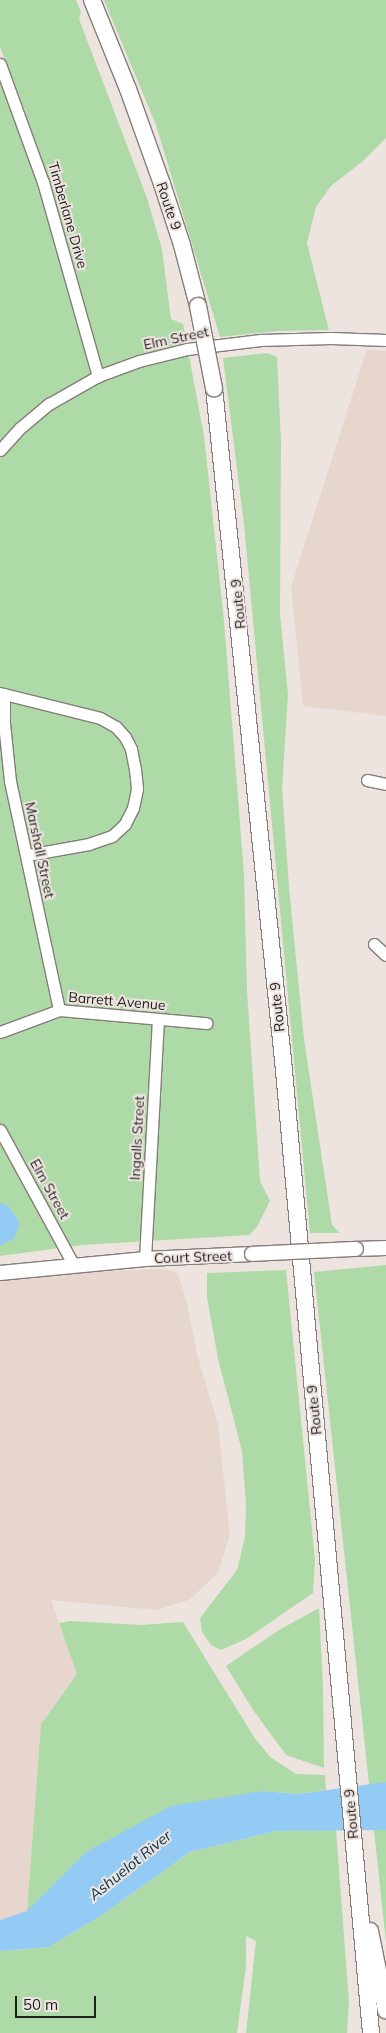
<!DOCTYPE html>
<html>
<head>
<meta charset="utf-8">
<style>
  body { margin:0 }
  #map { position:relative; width:386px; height:2033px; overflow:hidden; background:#ede4e0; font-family:Mulish,sans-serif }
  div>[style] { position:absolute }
  .built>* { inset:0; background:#e7d6ce }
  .green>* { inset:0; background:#aedaa8 }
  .water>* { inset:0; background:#93cbf4 }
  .roads { filter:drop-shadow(1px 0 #857c79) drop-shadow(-1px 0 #857c79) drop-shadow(0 1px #857c79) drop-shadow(0 -1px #857c79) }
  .minor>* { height:11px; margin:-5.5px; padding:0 5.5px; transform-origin:5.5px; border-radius:5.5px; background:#fff }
  .major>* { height:14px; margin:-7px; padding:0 7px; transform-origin:7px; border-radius:7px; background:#fff }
  .highway>* { height:16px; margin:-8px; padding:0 8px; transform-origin:8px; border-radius:8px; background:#fff }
  .bridges { filter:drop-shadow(1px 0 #857c79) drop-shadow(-1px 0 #857c79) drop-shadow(0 1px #857c79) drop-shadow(0 -1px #857c79) }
  .major-bridge>* { height:14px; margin:-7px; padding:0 7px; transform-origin:7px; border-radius:7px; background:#fff }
  .highway-bridge>* { height:16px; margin:-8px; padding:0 8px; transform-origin:8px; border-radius:8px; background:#fff }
  span { translate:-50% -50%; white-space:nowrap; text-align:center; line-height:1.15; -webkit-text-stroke:4px #ede4e0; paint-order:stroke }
  .street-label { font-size:14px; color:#201d1b }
  .water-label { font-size:15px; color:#002f49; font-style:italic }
  .scale { position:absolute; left:15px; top:1996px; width:81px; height:22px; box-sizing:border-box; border:2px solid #201d1b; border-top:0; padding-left:6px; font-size:15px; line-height:18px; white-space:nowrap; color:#201d1b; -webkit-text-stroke:4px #ede4e0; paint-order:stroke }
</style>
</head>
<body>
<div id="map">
  <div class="built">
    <div style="clip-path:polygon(367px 349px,386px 351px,386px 716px,303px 706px,291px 587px)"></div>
    <div style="clip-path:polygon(159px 1269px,173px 1271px,178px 1274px,187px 1303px,197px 1354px,218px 1425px,230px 1535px,218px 1573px,189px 1600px,156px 1610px,51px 1600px,77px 1674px,41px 1724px,27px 1911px,0 1920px,0 1281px,90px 1272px)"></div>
  </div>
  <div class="green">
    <div style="clip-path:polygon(0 0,76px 0,81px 12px,79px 19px,147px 198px,162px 249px,171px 319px,183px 324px,204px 436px,224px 621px,244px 874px,247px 991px,260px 1181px,270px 1201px,257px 1227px,249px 1235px,82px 1245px,0 1256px,0 77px,15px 116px,26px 114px,0 47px)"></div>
    <div style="clip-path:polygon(104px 0,386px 0,386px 138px,363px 161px,331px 186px,316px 207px,307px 243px,329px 330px,278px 331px,220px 337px,156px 125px)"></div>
    <div style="clip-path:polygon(267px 353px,277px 357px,281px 441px,280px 614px,288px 694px,282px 789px,289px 887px,304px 1039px,332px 1225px,340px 1233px,310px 1233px,244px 524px,223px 358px)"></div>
    <div style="clip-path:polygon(386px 1265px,386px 1942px,314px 1272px)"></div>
    <div style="clip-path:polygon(286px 1270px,315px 1560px,313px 1593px,246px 1639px,221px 1650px,211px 1645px,202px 1632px,200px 1618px,237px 1570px,245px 1537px,246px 1505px,242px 1451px,218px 1359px,207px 1297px,207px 1273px)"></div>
    <div style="clip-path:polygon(319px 1608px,323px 1687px,324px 1768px,286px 1755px,253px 1710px,226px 1666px,279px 1630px)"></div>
    <div style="clip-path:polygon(71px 1621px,141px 1625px,183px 1622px,254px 1737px,270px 1757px,296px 1774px,325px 1775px,326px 1790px,298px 1794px,262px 1791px,27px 1911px,41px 1724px,77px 1674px,59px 1623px)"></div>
    <div style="clip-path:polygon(336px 1830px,349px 2002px,347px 2033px,246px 2033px,256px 1941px,246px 1936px,246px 1966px,237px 2033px,0 2033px,0 1951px,49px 1947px,102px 1915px,190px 1852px,276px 1831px)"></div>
  </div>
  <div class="water">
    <div style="clip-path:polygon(0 1203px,8px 1206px,20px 1223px,14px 1239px,0 1245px)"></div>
    <div style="clip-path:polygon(386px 1782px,386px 1830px,276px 1831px,190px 1852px,102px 1915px,49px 1947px,0 1951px,0 1920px,27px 1911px,86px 1852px,171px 1806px,262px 1791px,298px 1794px)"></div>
  </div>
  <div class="roads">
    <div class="minor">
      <div style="left:0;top:64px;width:126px;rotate:70deg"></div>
      <div style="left:43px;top:182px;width:202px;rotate:74.2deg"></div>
      <div style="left:0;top:450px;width:30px;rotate:-48deg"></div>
      <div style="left:20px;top:428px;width:38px;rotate:-40deg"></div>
      <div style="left:49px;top:404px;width:56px;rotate:-29.7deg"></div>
      <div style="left:98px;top:376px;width:44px;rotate:-20.1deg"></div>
      <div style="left:139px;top:361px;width:49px;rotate:-14deg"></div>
      <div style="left:187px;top:349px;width:74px;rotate:-7deg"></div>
      <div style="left:260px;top:340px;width:71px;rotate:-1.6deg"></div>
      <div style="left:331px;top:338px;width:55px;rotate:2.1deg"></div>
      <div style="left:0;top:693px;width:103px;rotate:14deg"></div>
      <div style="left:100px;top:718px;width:18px;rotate:29deg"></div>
      <div style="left:116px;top:727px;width:13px;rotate:48deg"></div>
      <div style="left:125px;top:737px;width:13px;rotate:63deg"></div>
      <div style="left:131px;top:749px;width:20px;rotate:79deg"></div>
      <div style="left:135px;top:769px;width:20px;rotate:84deg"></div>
      <div style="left:137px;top:789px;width:19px;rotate:102deg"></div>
      <div style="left:133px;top:808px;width:18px;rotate:117deg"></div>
      <div style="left:125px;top:824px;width:18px;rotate:137deg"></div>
      <div style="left:112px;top:836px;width:24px;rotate:161deg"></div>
      <div style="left:89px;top:844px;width:63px;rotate:169.9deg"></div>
      <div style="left:4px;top:694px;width:29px;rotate:90deg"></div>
      <div style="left:4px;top:723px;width:58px;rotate:84.1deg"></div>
      <div style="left:10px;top:781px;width:234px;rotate:77.9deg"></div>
      <div style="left:367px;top:780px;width:19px;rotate:12deg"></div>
      <div style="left:374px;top:944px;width:16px;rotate:43deg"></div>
      <div style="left:0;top:1032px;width:63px;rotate:-20.4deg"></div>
      <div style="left:59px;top:1010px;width:148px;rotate:5.1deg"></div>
      <div style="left:0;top:1130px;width:153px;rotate:61.4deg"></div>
      <div style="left:145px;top:1259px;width:239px;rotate:-86.9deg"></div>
    </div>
    <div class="major">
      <div style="left:356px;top:1249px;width:30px;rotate:-2deg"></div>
      <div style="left:0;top:1273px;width:146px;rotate:-5.5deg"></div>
      <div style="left:145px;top:1259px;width:107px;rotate:-2.7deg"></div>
    </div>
    <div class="highway">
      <div style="left:92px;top:0;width:96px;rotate:68deg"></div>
      <div style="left:128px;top:89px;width:101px;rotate:70.3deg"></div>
      <div style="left:162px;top:184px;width:64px;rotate:71.8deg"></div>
      <div style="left:182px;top:245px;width:63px;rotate:75.3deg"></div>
      <div style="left:214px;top:388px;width:676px;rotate:84.14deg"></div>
      <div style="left:283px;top:1060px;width:977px;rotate:84.83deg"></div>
      <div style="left:370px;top:1931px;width:81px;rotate:78.6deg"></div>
    </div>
  </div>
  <div class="bridges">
    <div class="major-bridge">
      <div style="left:252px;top:1254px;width:104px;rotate:-2.8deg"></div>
    </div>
    <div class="highway-bridge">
      <div style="left:198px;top:306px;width:84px;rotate:79deg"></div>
    </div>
  </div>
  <div class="street-label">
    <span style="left:169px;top:206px;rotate:71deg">Route 9</span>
    <span style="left:68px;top:215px;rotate:74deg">Timberlane Drive</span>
    <span style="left:176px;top:338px;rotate:-12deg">Elm Street</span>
    <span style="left:238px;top:604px;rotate:-96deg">Route 9</span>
    <span style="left:40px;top:850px;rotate:78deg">Marshall Street</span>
    <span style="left:117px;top:1001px;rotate:5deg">Barrett Avenue</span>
    <span style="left:277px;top:1007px;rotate:-96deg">Route 9</span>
    <span style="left:137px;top:1138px;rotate:-87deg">Ingalls Street</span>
    <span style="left:50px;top:1189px;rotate:61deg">Elm Street</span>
    <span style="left:193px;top:1257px;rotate:-2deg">Court Street</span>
    <span style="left:314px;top:1410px;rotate:-96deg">Route 9</span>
    <span style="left:351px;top:1814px;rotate:-95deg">Route 9</span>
  </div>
  <div class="water-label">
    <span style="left:130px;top:1865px;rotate:-39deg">Ashuelot River</span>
  </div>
  <div class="scale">50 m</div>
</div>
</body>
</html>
